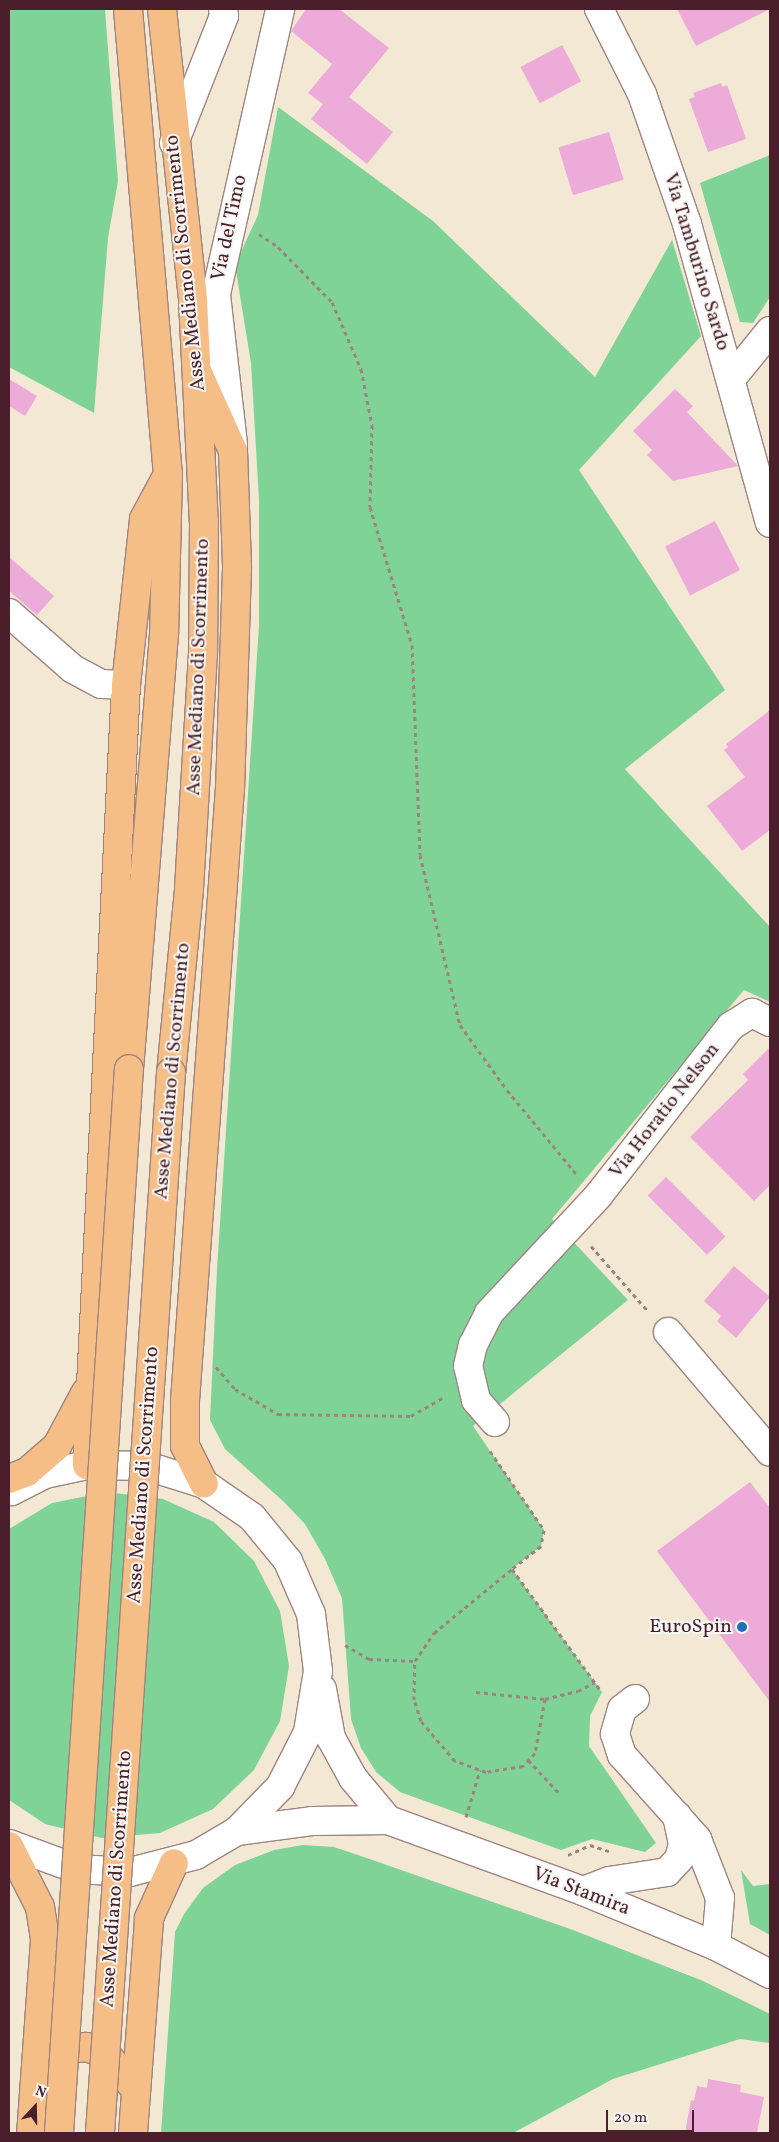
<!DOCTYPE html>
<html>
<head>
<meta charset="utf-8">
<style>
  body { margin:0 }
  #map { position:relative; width:779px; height:2142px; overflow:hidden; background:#f3e8d4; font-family:Vollkorn,serif }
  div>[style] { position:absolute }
  .green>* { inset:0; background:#7fd396 }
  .building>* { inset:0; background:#ecabd9; transform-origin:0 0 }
  .path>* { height:3px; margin-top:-1.5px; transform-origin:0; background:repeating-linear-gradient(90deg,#9e8480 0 4px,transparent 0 8px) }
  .roads { filter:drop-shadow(1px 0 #9e8480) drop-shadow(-1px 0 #9e8480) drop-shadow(0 1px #9e8480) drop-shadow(0 -1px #9e8480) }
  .minor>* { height:28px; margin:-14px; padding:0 14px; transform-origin:14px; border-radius:14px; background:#fff }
  .highway>* { height:28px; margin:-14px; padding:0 14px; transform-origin:14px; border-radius:14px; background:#f6be87 }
  .bridges { filter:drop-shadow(1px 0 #9e8480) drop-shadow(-1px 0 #9e8480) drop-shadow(0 1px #9e8480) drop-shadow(0 -1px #9e8480) }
  .highway-bridge>* { height:28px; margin:-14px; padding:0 14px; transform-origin:14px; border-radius:14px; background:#f6be87 }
  .dots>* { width:14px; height:14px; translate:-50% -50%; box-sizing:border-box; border:2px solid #f6f6f2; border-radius:50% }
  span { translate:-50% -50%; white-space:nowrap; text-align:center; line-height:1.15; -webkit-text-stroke:4px #f6f6f2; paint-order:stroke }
  .street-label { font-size:20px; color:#4a1f2b }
  .poi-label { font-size:20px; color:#4a1f2b }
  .right { translate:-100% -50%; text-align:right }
  .frame { position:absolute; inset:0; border:10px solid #4a1f2b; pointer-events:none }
  .north { position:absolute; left:10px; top:2082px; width:50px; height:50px; -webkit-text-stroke:4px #f6f6f2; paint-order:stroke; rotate:21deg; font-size:14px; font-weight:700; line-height:20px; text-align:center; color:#4a1f2b }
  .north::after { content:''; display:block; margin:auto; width:18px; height:22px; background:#4a1f2b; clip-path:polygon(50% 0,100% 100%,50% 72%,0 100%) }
  .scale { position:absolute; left:606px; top:2110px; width:88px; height:22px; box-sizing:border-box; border:2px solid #4a1f2b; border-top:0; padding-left:6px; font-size:15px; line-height:18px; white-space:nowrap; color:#4a1f2b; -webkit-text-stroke:4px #f6f6f2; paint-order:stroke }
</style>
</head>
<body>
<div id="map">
  <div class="green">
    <div style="clip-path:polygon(9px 9px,105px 9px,118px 181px,108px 238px,94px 413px,9px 367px)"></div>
    <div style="clip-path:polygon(278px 107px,433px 221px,595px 377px,672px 240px,701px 336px,579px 470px,725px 690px,625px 769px,770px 927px,770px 1002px,744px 990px,552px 1219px,628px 1300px,473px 1426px,544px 1530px,541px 1546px,512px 1569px,602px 1692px,590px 1716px,589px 1746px,656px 1843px,645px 1852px,592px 1839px,561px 1850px,400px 1792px,376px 1772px,361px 1748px,351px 1719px,342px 1598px,325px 1559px,305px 1524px,284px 1502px,225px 1449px,210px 1420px,217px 1269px,259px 625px,259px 500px,251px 363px,235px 265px,258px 215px)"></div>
    <div style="clip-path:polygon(770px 155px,770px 297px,753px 323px,740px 322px,700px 183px)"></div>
    <div style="clip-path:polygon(107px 1492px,163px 1499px,214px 1522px,254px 1561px,280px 1611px,289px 1666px,280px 1721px,254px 1770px,213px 1809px,160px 1833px,102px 1838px,45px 1824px,9px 1800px,9px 1529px,52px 1503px)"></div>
    <div style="clip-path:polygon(303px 1845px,334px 1847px,361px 1856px,573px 1930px,703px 1981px,770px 2014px,770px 2043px,740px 2039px,613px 2079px,513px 2133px,161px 2133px,175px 1932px,184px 1914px,203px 1888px,235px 1865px,274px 1850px)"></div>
    <div style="clip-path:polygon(741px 1870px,753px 1886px,770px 1884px,770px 1935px,750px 1924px)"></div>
  </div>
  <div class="building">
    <div style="clip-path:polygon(306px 9px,339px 9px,389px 48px,349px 97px,393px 132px,367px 164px,311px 119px,323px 104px,308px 93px,332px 64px,291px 31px)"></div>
    <div style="clip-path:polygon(677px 9px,770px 9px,696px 46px)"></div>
    <div style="left:562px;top:45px;width:41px;height:47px;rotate:62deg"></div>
    <div style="clip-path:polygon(721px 83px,722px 87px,727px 85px,746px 139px,708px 152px,689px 99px,695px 97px,693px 93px)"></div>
    <div style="left:609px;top:132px;width:50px;height:53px;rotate:73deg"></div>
    <div style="clip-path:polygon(9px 379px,37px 396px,25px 416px,9px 406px)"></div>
    <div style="clip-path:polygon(675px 389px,693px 406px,687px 412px,738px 466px,673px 481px,647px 455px,652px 450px,633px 431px)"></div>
    <div style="left:715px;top:521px;width:55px;height:56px;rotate:63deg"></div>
    <div style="clip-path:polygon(9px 557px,54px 596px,37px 615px,9px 591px)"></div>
    <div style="clip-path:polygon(770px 710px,770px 830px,742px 851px,707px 806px,745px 777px,724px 750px,728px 747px,726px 744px)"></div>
    <div style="clip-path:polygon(770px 1047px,770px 1185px,754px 1201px,690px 1137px,748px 1080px,743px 1074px)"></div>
    <div style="left:666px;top:1177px;width:84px;height:26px;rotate:45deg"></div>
    <div style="clip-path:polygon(734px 1266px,770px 1297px,736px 1338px,717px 1321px,721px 1316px,704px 1301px)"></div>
    <div style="clip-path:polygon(750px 1482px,770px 1508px,770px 1702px,657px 1551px)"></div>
    <div style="clip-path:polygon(708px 2079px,741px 2085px,740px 2092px,764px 2097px,757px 2133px,685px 2133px,691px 2100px,694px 2101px,697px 2086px,707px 2088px)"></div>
  </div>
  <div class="path">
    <div style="left:259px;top:234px;width:23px;rotate:34deg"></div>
    <div style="left:278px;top:247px;width:77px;rotate:45.5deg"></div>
    <div style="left:332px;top:302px;width:73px;rotate:66.6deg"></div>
    <div style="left:361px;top:369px;width:57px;rotate:78.9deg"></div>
    <div style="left:372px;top:425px;width:82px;rotate:91.4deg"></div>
    <div style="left:370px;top:507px;width:144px;rotate:73.1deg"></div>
    <div style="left:412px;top:645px;width:210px;rotate:87.8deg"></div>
    <div style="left:420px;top:855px;width:175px;rotate:76.8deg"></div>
    <div style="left:460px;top:1025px;width:80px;rotate:54.1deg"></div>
    <div style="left:507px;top:1090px;width:110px;rotate:50.5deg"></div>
    <div style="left:591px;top:1246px;width:86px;rotate:48.8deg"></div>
    <div style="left:216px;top:1367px;width:29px;rotate:49deg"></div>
    <div style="left:235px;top:1389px;width:50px;rotate:30.2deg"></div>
    <div style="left:278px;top:1414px;width:133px;rotate:0.9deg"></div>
    <div style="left:411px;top:1416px;width:39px;rotate:-30deg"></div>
    <div style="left:490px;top:1451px;width:96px;rotate:55.6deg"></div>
    <div style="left:544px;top:1530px;width:16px;rotate:101deg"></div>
    <div style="left:541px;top:1546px;width:37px;rotate:142deg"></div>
    <div style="left:512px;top:1569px;width:151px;rotate:53.9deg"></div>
    <div style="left:345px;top:1645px;width:28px;rotate:30deg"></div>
    <div style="left:369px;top:1659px;width:46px;rotate:2.5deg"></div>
    <div style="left:476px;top:1692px;width:69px;rotate:5.8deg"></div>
    <div style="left:545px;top:1699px;width:55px;rotate:100.5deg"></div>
    <div style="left:535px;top:1753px;width:18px;rotate:133deg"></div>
    <div style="left:523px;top:1766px;width:37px;rotate:171deg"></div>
    <div style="left:486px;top:1772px;width:33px;rotate:-160deg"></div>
    <div style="left:455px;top:1761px;width:52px;rotate:-130.4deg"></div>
    <div style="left:421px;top:1721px;width:22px;rotate:-108deg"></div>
    <div style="left:414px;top:1700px;width:39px;rotate:-89deg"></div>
    <div style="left:415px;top:1661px;width:34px;rotate:-56deg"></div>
    <div style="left:434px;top:1633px;width:101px;rotate:-39.4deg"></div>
    <div style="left:545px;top:1699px;width:34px;rotate:-14deg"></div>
    <div style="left:578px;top:1691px;width:19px;rotate:-28deg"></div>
    <div style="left:528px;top:1760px;width:48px;rotate:46.7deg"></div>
    <div style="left:466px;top:1817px;width:49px;rotate:-73.4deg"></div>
    <div style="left:568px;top:1855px;width:24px;rotate:-24deg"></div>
    <div style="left:590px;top:1845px;width:20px;rotate:18deg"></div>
  </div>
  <div class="roads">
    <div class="minor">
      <div style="left:599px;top:9px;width:95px;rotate:63.2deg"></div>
      <div style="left:642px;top:94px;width:138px;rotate:70.9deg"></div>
      <div style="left:687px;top:224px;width:310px;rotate:74.5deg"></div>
      <div style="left:174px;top:143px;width:136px;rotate:-68.5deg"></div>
      <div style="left:224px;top:16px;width:7px;rotate:-98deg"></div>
      <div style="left:731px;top:379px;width:62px;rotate:-50.9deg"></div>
      <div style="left:233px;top:444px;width:151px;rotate:-96.5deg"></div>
      <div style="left:216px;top:294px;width:292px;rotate:-77.3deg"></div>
      <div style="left:9px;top:613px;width:85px;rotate:41.2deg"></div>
      <div style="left:73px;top:669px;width:32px;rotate:28deg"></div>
      <div style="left:101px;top:684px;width:25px;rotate:2deg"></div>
      <div style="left:668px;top:1332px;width:157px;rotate:49.6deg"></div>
      <div style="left:495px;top:1422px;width:29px;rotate:-131deg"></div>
      <div style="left:476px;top:1400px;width:35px;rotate:-103deg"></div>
      <div style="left:468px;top:1366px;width:22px;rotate:-77deg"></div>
      <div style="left:473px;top:1345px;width:36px;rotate:-63deg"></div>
      <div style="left:489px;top:1313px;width:160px;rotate:-47deg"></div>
      <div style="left:598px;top:1196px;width:216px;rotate:-52deg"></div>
      <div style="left:731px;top:1026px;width:25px;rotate:-32deg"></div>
      <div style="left:752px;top:1013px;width:20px;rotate:27deg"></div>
      <div style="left:322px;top:1689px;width:50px;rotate:79.6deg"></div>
      <div style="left:331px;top:1738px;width:46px;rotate:61.2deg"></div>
      <div style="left:353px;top:1778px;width:55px;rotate:50.2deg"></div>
      <div style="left:635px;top:1699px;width:16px;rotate:142deg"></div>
      <div style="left:622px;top:1709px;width:26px;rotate:106deg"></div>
      <div style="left:615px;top:1734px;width:22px;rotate:72deg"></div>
      <div style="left:622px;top:1755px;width:113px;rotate:48.2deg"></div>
      <div style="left:697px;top:1839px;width:63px;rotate:68.7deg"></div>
      <div style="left:720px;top:1898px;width:48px;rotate:94.8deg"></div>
      <div style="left:237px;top:1831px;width:77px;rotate:-7.5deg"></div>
      <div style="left:313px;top:1821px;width:75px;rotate:-0.8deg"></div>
      <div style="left:388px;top:1820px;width:208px;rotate:20deg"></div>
      <div style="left:583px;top:1891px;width:144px;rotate:22.5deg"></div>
      <div style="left:716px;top:1946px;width:61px;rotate:27.4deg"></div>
      <div style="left:9px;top:1844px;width:72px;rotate:20.2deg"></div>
      <div style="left:77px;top:1869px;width:53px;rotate:3.2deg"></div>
      <div style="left:130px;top:1872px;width:68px;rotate:-14.4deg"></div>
      <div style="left:196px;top:1855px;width:48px;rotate:-30.3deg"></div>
      <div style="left:237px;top:1831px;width:62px;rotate:-45.7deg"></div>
      <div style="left:280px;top:1787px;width:62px;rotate:-63deg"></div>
      <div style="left:308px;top:1732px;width:62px;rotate:-80.7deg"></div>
      <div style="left:318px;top:1671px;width:57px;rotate:-97deg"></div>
      <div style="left:311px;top:1614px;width:58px;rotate:-113.5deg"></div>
      <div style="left:288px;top:1561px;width:57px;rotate:-129.3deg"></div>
      <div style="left:252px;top:1517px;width:58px;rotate:-145.5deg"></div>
      <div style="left:204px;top:1484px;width:60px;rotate:-162.5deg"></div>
      <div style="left:147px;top:1466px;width:60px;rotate:-179deg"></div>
      <div style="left:87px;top:1465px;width:43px;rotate:167.9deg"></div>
      <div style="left:45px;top:1474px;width:38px;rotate:153deg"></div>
      <div style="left:583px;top:1891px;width:28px;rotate:-21deg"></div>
      <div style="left:609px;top:1881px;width:59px;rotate:-8.8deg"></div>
      <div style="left:667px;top:1872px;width:18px;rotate:-47deg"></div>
      <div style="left:679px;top:1859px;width:16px;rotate:-75deg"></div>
      <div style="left:683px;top:1844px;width:29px;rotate:-102deg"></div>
    </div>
    <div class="highway">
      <div style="left:128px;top:9px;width:467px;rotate:85.1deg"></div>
      <div style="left:168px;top:474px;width:160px;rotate:91.4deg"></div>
      <div style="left:164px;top:634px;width:436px;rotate:94.6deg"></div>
      <div style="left:162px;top:9px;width:293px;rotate:83.9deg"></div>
      <div style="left:193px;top:300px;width:222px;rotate:87.2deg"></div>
      <div style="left:204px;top:522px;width:131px;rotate:90.4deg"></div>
      <div style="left:203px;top:653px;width:237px;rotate:93.4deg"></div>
      <div style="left:189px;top:890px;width:183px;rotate:95.6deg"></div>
      <div style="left:198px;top:373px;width:85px;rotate:65.8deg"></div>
      <div style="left:233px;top:451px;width:117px;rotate:88deg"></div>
      <div style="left:237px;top:568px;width:220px;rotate:91.8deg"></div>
      <div style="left:230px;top:788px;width:615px;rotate:94.2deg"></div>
      <div style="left:185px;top:1401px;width:45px;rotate:90deg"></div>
      <div style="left:185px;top:1446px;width:42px;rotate:63.4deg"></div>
      <div style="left:87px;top:1465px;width:781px;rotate:-87.14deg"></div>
      <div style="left:126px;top:685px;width:167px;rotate:-83.8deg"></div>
      <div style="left:144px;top:519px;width:44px;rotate:-61.7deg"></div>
      <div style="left:9px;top:1479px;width:19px;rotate:-21deg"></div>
      <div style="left:27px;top:1472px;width:40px;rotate:-41deg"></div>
      <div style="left:57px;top:1446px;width:61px;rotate:-61.8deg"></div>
      <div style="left:9px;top:1846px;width:68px;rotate:63.1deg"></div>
      <div style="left:40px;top:1907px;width:33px;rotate:81deg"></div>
      <div style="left:45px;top:1940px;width:194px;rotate:94.1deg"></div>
      <div style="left:46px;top:2065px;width:25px;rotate:-37deg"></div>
      <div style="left:66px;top:2050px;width:20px;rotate:-9deg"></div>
      <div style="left:86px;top:2047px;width:21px;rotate:19deg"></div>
      <div style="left:106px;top:2054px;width:47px;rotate:50.2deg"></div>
      <div style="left:133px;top:2133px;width:216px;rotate:-85.7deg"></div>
      <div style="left:149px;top:1918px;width:60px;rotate:-65.6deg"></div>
    </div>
  </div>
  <div class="bridges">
    <div class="highway-bridge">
      <div style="left:59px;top:2133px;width:1066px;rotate:-86.24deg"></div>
      <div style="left:100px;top:2133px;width:1063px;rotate:-86.17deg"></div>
    </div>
  </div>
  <div class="dots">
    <div style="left:742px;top:1627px;background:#1f6fb2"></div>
  </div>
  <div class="street-label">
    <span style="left:230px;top:228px;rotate:-78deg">Via del Timo</span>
    <span style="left:696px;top:262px;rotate:73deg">Via Tamburino Sardo</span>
    <span style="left:186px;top:263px;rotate:-96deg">Asse Mediano di Scorrimento</span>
    <span style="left:199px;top:667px;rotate:-88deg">Asse Mediano di Scorrimento</span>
    <span style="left:173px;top:1071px;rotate:-85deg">Asse Mediano di Scorrimento</span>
    <span style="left:665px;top:1111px;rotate:-52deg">Via Horatio Nelson</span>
    <span style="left:144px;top:1475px;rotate:-86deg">Asse Mediano di Scorrimento</span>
    <span style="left:117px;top:1879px;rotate:-86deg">Asse Mediano di Scorrimento</span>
    <span style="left:581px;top:1892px;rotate:21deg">Via Stamira</span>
  </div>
  <div class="poi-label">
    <span class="right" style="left:732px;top:1627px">EuroSpin</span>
  </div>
  <div class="frame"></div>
  <div class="north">N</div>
  <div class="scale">20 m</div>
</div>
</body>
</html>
